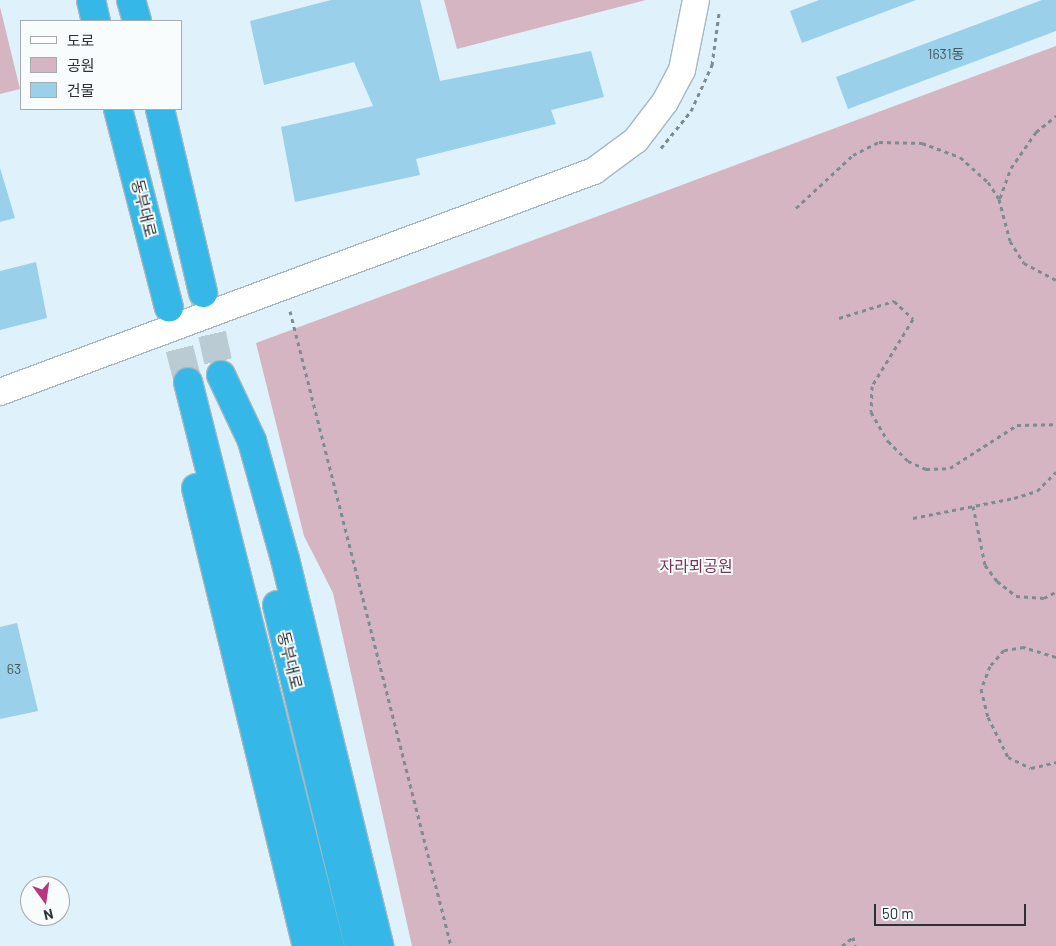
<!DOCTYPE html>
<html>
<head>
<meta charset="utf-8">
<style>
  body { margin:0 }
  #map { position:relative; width:1056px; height:946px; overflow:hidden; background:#dff1fa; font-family:Barlow,"Noto Sans KR",sans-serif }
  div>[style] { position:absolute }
  .green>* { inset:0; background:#d6b5c3 }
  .building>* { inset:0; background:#9ad0e9 }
  .highway-tunnel>* { height:28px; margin-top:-14px; transform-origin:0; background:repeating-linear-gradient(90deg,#bbcbd3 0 28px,transparent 0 42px) }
  .path>* { height:3px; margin-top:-1.5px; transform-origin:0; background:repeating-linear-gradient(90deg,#7f8b91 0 4px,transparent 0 8px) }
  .roads { filter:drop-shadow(1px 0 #a6b7c0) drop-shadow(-1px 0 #a6b7c0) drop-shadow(0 1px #a6b7c0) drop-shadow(0 -1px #a6b7c0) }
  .minor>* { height:26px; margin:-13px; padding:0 13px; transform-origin:13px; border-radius:13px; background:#fff }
  .highway>* { height:28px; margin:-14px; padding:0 14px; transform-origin:14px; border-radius:14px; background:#35b8e8 }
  span { translate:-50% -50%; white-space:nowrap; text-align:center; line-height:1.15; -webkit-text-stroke:4px #f8fcfd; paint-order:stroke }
  .number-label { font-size:14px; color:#475a62 }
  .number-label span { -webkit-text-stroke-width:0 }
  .street-label { font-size:16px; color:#2b3235 }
  .park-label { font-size:16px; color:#773858 }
  .legend { position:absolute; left:20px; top:20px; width:162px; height:90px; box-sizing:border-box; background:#f8fcfd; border:1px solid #a6abad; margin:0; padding:6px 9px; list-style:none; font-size:15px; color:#2b3235 }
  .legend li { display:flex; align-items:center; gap:10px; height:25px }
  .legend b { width:25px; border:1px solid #a6abad }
  .north { position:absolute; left:20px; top:876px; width:50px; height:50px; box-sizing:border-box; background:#f8fcfd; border:1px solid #a6abad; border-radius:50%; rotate:166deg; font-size:14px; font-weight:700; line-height:20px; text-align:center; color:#2b3235 }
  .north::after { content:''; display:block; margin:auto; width:18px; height:22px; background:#ba377f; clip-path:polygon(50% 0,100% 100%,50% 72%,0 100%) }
  .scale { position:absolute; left:874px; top:904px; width:152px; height:22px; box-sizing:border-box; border:2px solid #2b3235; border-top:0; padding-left:6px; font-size:15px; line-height:18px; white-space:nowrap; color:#2b3235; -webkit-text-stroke:4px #f8fcfd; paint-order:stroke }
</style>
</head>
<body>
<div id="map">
  <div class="green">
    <div style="clip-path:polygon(444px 0,646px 0,457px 49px)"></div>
    <div style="clip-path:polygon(0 7px,20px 89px,0 94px)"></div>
    <div style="clip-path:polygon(1056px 46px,1056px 946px,412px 946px,333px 593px,304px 536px,256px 343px)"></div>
  </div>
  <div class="building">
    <div style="clip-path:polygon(331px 0,420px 0,440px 81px,591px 51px,604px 97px,551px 110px,556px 124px,416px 159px,420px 175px,295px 202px,281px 127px,373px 106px,354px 62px,264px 85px,250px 21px)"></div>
    <div style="clip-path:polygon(819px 0,916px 0,802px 43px,790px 11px)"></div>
    <div style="clip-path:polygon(1042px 0,1056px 0,1056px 31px,848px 109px,836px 77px)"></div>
    <div style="clip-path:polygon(0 168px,15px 218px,0 222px)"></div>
    <div style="clip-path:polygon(36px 262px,47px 318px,0 330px,0 271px)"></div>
    <div style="clip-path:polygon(17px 623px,38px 711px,0 719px,0 627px)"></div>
  </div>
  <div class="highway-tunnel">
    <div style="left:203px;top:293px;width:84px;rotate:77.6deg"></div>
    <div style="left:169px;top:308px;width:76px;rotate:75.6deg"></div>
  </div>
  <div class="path">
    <div style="left:661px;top:148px;width:48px;rotate:-51deg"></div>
    <div style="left:691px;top:111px;width:51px;rotate:-65.5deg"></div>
    <div style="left:712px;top:65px;width:52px;rotate:-82.3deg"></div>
    <div style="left:1000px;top:198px;width:32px;rotate:-70deg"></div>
    <div style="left:1011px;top:168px;width:44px;rotate:-55.2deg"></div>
    <div style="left:1036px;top:132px;width:26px;rotate:-39deg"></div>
    <div style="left:796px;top:208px;width:78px;rotate:-42.9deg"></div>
    <div style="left:853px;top:155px;width:29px;rotate:-27deg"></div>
    <div style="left:879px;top:142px;width:43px;rotate:1.3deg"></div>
    <div style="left:922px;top:143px;width:40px;rotate:20.2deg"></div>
    <div style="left:960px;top:157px;width:38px;rotate:42deg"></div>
    <div style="left:988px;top:182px;width:20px;rotate:57deg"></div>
    <div style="left:999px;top:199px;width:43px;rotate:75.3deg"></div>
    <div style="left:1010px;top:241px;width:26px;rotate:58deg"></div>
    <div style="left:1024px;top:263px;width:36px;rotate:28deg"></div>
    <div style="left:290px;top:311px;width:655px;rotate:75.77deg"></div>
    <div style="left:839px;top:318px;width:58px;rotate:-17.2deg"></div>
    <div style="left:894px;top:301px;width:26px;rotate:43deg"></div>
    <div style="left:913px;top:319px;width:79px;rotate:121.5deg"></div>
    <div style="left:872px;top:386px;width:26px;rotate:92deg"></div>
    <div style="left:871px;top:412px;width:34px;rotate:60deg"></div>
    <div style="left:888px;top:441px;width:28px;rotate:45deg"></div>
    <div style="left:908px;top:461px;width:20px;rotate:24deg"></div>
    <div style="left:926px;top:469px;width:24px;rotate:-2deg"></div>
    <div style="left:950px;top:468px;width:80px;rotate:-32.7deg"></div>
    <div style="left:1017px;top:425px;width:39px;rotate:-1deg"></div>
    <div style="left:973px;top:506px;width:60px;rotate:78.5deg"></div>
    <div style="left:985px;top:565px;width:20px;rotate:53deg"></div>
    <div style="left:997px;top:581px;width:24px;rotate:38deg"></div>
    <div style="left:1016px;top:596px;width:28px;rotate:4deg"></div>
    <div style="left:1044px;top:598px;width:13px;rotate:-27deg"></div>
    <div style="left:913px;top:518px;width:103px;rotate:-11.2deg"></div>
    <div style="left:1014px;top:498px;width:24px;rotate:-17deg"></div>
    <div style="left:1037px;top:491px;width:27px;rotate:-45deg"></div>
    <div style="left:1056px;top:657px;width:34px;rotate:-163deg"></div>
    <div style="left:1024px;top:647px;width:20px;rotate:171deg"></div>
    <div style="left:1004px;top:650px;width:21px;rotate:131deg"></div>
    <div style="left:990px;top:666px;width:25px;rotate:111deg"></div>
    <div style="left:981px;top:689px;width:29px;rotate:76deg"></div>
    <div style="left:988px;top:717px;width:45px;rotate:63.4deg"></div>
    <div style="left:1008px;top:757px;width:25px;rotate:26deg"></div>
    <div style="left:1031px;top:768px;width:26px;rotate:-13deg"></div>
    <div style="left:842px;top:946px;width:14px;rotate:-39deg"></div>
    <div style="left:853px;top:937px;width:9px;rotate:77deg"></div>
  </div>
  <div class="roads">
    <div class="minor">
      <div style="left:0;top:392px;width:634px;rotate:-20.41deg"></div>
      <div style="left:594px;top:171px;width:52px;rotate:-36.4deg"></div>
      <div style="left:636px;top:140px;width:48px;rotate:-52.7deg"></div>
      <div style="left:665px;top:102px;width:36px;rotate:-62deg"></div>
      <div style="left:682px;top:70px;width:71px;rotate:-78.7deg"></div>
    </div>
    <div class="highway">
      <div style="left:91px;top:0;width:22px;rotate:77deg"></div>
      <div style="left:131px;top:0;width:22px;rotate:74deg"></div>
      <div style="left:118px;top:109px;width:205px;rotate:75.6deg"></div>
      <div style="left:160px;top:109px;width:189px;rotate:76.8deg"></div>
      <div style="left:221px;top:375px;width:73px;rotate:64.8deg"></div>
      <div style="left:252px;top:441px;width:123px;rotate:74.4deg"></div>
      <div style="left:285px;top:559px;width:398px;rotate:76.3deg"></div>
      <div style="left:188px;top:382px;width:582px;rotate:75.87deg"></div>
      <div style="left:196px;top:488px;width:471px;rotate:76.4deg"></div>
      <div style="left:277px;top:605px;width:351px;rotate:76.5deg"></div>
    </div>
  </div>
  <div class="number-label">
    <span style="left:946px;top:54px">1631동</span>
    <span style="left:14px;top:669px">63</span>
  </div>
  <div class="street-label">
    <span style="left:144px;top:208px;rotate:76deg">동부대로</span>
    <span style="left:290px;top:660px;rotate:76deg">동부대로</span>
  </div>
  <div class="park-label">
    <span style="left:696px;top:566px">자라뫼공원</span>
  </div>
  <ul class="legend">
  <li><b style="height:6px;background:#fff"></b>도로</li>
  <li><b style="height:14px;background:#d6b5c3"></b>공원</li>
  <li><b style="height:14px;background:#9ad0e9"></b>건물</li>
  </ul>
  <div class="north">N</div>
  <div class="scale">50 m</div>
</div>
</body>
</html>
